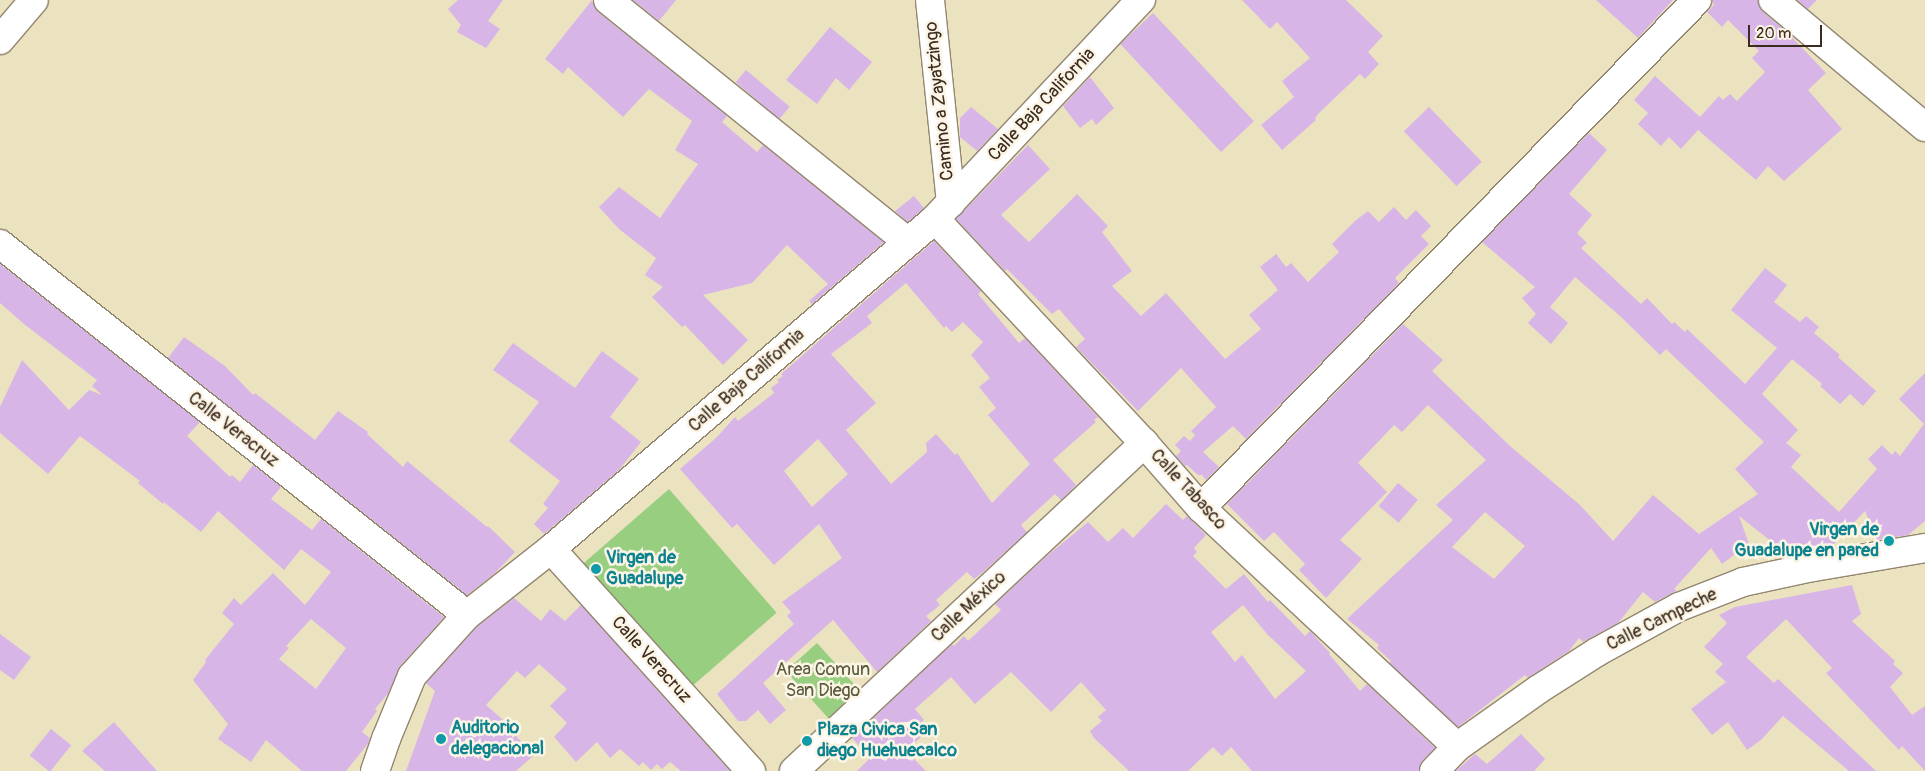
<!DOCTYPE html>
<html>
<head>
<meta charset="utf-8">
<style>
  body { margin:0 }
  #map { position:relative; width:1925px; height:771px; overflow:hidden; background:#ebe3c0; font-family:Pangolin,sans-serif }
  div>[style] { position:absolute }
  .green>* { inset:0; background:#98ce80; transform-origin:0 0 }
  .building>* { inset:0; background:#d8b5e7; transform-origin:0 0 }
  .roads { filter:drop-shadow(1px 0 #93866f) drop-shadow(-1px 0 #93866f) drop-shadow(0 1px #93866f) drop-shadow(0 -1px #93866f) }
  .minor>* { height:28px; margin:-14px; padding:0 14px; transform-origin:14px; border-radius:14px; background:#fff }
  .dots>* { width:14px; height:14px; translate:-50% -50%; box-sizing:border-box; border:2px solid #fcf5e5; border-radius:50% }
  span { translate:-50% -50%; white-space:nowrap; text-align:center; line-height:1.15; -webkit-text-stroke:5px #fcf5e5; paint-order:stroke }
  .street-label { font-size:18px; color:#3b2a1e }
  .culture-label { font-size:18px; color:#0d838f; font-weight:700 }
  .right { translate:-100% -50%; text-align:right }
  .left { translate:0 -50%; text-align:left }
  .park-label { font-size:18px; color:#575b3b }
  .scale { position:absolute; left:1748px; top:25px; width:74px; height:22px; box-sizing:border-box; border:2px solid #3b2a1e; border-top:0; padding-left:6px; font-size:15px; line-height:18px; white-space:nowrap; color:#3b2a1e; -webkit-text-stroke:4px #fcf5e5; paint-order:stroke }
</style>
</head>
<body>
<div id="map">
  <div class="green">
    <div style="left:669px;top:489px;width:164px;height:117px;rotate:49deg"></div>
    <div style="left:817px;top:643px;width:72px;height:42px;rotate:48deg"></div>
  </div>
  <div class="building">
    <div style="clip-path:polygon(458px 0,503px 0,488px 21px,500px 29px,486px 48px,457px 32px,461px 25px,448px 9px)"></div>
    <div style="clip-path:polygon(592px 0,598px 12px,727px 116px,722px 122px,757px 152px,763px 145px,884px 242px,812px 304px,809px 301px,828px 284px,787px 245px,752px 283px,703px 295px,748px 340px,723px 365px,685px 325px,682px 327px,652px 297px,663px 287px,645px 275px,656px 258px,619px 229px,599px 207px,619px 187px,660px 218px,698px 164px,675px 150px,692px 121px,649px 89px,623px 117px,568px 67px,563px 74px,545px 59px)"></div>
    <div style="clip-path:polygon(633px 0,676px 0,659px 21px)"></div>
    <div style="clip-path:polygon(1242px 0,1346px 0,1383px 36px,1368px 52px,1379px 64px,1365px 79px,1360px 74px,1320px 112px,1315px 118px,1316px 120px,1282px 150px,1261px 125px,1294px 97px,1282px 81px,1310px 58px,1277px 22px,1270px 29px)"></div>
    <div style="clip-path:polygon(1596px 0,1673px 0,1638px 38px)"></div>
    <div style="clip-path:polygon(1712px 0,1758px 0,1763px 12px,1788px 33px,1826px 73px,1808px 90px,1842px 129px,1784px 181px,1768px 166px,1756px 180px,1698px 130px,1681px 149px,1669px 137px,1661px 146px,1638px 124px,1648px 113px,1634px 100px,1655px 76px,1700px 117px,1719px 96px,1723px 100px,1730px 94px,1737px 101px,1765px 72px,1752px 58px,1759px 51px,1728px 20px,1722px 27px,1707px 12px,1714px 5px)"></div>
    <div style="clip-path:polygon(1797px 0,1817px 0,1808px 9px)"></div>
    <div style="left:1153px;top:13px;width:148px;height:45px;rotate:47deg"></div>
    <div style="clip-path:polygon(830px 27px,872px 62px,849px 90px,836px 78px,817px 104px,786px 80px)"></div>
    <div style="left:746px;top:70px;width:57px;height:16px;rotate:40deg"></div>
    <div style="clip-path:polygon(1090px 77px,1114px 108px,1096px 125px,1092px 119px,1080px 128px,1063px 106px)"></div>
    <div style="clip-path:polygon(971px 107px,998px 129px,977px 151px,960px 137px,960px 118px)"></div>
    <div style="left:1429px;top:107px;width:76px;height:35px;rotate:46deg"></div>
    <div style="clip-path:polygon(evenodd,1589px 133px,1607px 150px,1569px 194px,1592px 215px,1577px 233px,1587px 243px,1581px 248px,1641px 304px,1647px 298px,1672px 324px,1674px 322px,1685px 332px,1687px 329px,1745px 384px,1777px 348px,1731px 310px,1765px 268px,1787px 285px,1774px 302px,1800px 322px,1806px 316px,1819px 327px,1814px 333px,1840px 355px,1838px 357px,1876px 391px,1863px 406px,1850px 394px,1840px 404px,1820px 386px,1822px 384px,1792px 359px,1762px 394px,1798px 430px,1786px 443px,1801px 455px,1791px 467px,1839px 512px,1877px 469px,1868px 459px,1882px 445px,1892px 455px,1895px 451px,1900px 456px,1924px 424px,1899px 399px,1925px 373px,1925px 521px,1908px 535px,1877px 540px,1865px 511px,1830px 548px,1816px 551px,1812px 547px,1798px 554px,1784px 545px,1781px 549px,1739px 516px,1749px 544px,1722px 564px,1711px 548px,1674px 589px,1677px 591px,1655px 602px,1643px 592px,1618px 623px,1583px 642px,1579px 638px,1569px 651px,1528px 678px,1525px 675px,1458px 727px,1389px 663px,1391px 661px,1377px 648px,1379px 645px,1347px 619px,1453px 520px,1436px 505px,1486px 460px,1428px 405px,1402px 432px,1394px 425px,1358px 463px,1387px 492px,1340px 540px,1362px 559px,1326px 598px,1299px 570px,1305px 564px,1274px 532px,1264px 541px,1227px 504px,1403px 324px,1443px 360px,1432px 371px,1510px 446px,1580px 505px,1613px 541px,1653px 495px,1699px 534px,1758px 494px,1735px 469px,1764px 442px,1666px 349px,1660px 355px,1620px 316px,1575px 277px,1550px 307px,1568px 323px,1551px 344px,1528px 323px,1536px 314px,1522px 298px,1535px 287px,1482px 242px,1589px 133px,1485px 512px,1525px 546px,1494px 579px,1452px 547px,1485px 512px)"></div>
    <div style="clip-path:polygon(1028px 145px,1050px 169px,1001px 215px,1029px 242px,1077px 194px,1108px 226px,1102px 232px,1132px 271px,1112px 286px,1141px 316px,1166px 293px,1225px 359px,1261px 329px,1249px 315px,1278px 290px,1260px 267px,1276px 254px,1286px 267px,1291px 263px,1308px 282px,1339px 252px,1332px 244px,1355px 221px,1368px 211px,1379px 222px,1394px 207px,1406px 220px,1416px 210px,1431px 226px,1421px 236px,1429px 244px,1395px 278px,1399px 283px,1246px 439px,1233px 426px,1203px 452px,1219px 467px,1206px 480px,1202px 475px,1198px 475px,1187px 465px,1185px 466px,1176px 456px,1181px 451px,1175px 445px,1184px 436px,1190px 441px,1195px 435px,1191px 431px,1216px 407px,1181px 368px,1138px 411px,1076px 347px,1085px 339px,1059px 309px,1052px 314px,1007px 269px,1005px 271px,956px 219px)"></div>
    <div style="clip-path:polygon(914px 196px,924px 208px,908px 222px,895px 211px)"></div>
    <div style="clip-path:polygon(evenodd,934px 241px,981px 291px,978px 294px,1019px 343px,1025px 338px,1098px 417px,1094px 420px,1096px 422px,1053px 460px,1076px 485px,1061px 500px,1055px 494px,1021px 525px,1027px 532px,982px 573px,974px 579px,967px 572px,936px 600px,940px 605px,926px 616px,931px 621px,877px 672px,833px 620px,763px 683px,786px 710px,770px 724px,758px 710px,746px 721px,738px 721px,717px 694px,794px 624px,787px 616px,791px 612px,782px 602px,842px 558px,819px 524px,774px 565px,737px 524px,732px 528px,680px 469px,717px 437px,735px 417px,738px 421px,774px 393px,771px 388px,779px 382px,777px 380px,783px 376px,781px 374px,934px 241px,906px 283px,944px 328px,946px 326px,952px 332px,963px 322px,983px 342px,971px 355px,990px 378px,979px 387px,996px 408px,988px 415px,1030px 464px,992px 503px,957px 453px,955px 455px,936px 434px,926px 443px,927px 452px,891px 484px,846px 430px,876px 403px,831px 354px,872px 323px,867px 316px,906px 283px,934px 241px,818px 439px,848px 474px,812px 507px,784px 471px,818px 439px)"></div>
    <div style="clip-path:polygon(evenodd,0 264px,200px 422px,187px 436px,230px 477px,232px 475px,240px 482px,253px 465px,281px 487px,271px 499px,312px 530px,321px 519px,444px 617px,400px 666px,389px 692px,375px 709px,377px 711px,362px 732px,370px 738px,367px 745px,346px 771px,302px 771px,266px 740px,251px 762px,218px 739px,228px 724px,193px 680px,206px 662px,205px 660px,234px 624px,222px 613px,234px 598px,241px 605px,273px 573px,305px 605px,331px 572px,301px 549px,284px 570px,218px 511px,201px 532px,164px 502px,163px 504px,138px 483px,140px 481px,80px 436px,48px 474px,0 433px,0 407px,22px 360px,69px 410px,89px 390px,102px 395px,92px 386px,97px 380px,24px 324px,0 303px,0 264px,311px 619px,346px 648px,316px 689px,279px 659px,289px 648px,286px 646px,311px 619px)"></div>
    <div style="clip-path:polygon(184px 337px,225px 366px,253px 395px,255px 393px,315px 440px,338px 411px,368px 432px,367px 434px,403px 467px,407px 461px,487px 527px,488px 526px,515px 552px,494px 574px,467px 595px,168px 358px)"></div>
    <div style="clip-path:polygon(513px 343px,575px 388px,602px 351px,639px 379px,610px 417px,641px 442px,619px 470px,544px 534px,534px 524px,548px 508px,543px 504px,560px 481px,509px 441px,539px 402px,493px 370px)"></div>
    <div style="left:1398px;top:483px;width:26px;height:30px;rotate:40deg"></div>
    <div style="clip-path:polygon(evenodd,1166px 504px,1183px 520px,1187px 516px,1206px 535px,1194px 548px,1197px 552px,1193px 556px,1226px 589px,1244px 574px,1268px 602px,1270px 600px,1305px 636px,1310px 631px,1330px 653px,1329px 654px,1360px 691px,1367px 684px,1435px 748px,1422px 761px,1419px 771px,1252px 771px,1231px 747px,1222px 756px,1213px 747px,1188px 771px,1129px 771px,1094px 738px,1090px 731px,1102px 721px,1098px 717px,1106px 710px,1081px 682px,1051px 712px,1011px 672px,975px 704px,951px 677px,915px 709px,924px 720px,915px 728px,922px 736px,906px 751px,926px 771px,857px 771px,870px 758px,852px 738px,952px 644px,954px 646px,964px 636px,968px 641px,1001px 610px,995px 604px,1048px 555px,1088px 522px,1108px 542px,1123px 528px,1133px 538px,1166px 504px,1243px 605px,1267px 634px,1306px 671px,1275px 699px,1242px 655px,1235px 662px,1211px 632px,1243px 605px)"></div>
    <div style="clip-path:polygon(1852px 585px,1861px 614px,1852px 621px,1895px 661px,1893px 664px,1903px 673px,1890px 687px,1912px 715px,1925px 706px,1925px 771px,1902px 746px,1899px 750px,1826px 673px,1832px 668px,1786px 619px,1746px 657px,1774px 683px,1778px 679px,1876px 771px,1849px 771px,1783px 716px,1761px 740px,1747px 750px,1728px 722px,1712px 735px,1691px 709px,1726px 682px,1715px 672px,1723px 664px,1704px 647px,1727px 623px,1719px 615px,1735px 607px)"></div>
    <div style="clip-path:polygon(514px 598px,541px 621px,550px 609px,565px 621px,581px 605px,730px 771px,681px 771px,670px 762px,662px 769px,657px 764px,651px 770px,643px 762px,639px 766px,620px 749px,610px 758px,597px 742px,576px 762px,554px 737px,567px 723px,550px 706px,567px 689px,539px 664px,525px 678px,517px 671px,486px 705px,502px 719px,533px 756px,516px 771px,406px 771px,435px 691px,426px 683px,478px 626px)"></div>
    <div style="clip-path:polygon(0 634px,31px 657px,14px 680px,0 670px)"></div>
    <div style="clip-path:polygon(114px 722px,157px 771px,105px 771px,82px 751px)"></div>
    <div style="left:51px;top:729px;width:26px;height:34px;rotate:39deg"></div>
    <div style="clip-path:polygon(1521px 734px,1545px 759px,1534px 771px,1456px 771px,1475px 754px,1487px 764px)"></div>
  </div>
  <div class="roads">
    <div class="minor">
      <div style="left:608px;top:0;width:385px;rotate:38.9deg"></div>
      <div style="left:930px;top:0;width:204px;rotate:84.1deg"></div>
      <div style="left:1773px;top:0;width:198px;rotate:39.9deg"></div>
      <div style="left:0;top:40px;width:52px;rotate:-49.6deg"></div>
      <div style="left:935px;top:219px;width:306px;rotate:47deg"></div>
      <div style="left:1144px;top:443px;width:86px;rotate:48.8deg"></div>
      <div style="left:1201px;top:508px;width:350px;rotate:43deg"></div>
      <div style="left:0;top:244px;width:596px;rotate:38.46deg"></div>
      <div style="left:1201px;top:508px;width:710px;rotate:-45.68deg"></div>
      <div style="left:551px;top:549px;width:299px;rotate:48deg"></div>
      <div style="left:375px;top:771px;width:34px;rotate:-71deg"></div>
      <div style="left:386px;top:739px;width:68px;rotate:-67.6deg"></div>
      <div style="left:412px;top:676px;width:82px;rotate:-48deg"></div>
      <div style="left:467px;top:615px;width:107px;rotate:-38.2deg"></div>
      <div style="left:551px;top:549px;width:506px;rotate:-40.67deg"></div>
      <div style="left:935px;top:219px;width:301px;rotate:-46.8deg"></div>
      <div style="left:794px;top:771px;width:480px;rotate:-43.1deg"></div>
      <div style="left:1434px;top:771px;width:33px;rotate:-46deg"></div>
      <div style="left:1457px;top:747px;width:100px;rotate:-35.3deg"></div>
      <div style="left:1539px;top:689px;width:69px;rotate:-32.5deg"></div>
      <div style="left:1597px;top:652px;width:94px;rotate:-28.8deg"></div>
      <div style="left:1679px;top:607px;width:69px;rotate:-21.3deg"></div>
      <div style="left:1743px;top:582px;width:72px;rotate:-12.1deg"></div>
      <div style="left:1813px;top:567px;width:114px;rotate:-9.6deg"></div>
    </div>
  </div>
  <div class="dots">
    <div style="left:1889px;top:541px;background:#0f9aa8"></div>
    <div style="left:596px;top:569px;background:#0f9aa8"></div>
    <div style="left:441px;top:739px;background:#0f9aa8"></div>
    <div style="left:807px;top:741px;background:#0f9aa8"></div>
  </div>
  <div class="street-label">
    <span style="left:940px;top:101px;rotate:-96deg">Camino a Zayatzingo</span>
    <span style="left:1042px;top:105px;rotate:-47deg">Calle Baja California</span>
    <span style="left:747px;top:381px;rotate:-41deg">Calle Baja California</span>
    <span style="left:233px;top:430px;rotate:38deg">Calle Veracruz</span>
    <span style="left:1188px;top:490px;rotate:47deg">Calle Tabasco</span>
    <span style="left:969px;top:607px;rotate:-43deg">Calle México</span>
    <span style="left:1662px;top:620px;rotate:-26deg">Calle Campeche</span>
    <span style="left:651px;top:660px;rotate:48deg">Calle Veracruz</span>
  </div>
  <div class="culture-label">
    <span class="right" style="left:1879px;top:541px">Virgen de<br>Guadalupe en pared</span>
    <span class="left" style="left:606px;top:569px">Virgen de<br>Guadalupe</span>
    <span class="left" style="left:451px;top:739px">Auditorio<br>delegacional</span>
    <span class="left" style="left:817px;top:741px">Plaza Civica San<br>diego Huehuecalco</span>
  </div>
  <div class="park-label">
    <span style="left:823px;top:681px">Area Comun<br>San Diego</span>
  </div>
  <div class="scale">20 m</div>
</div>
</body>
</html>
